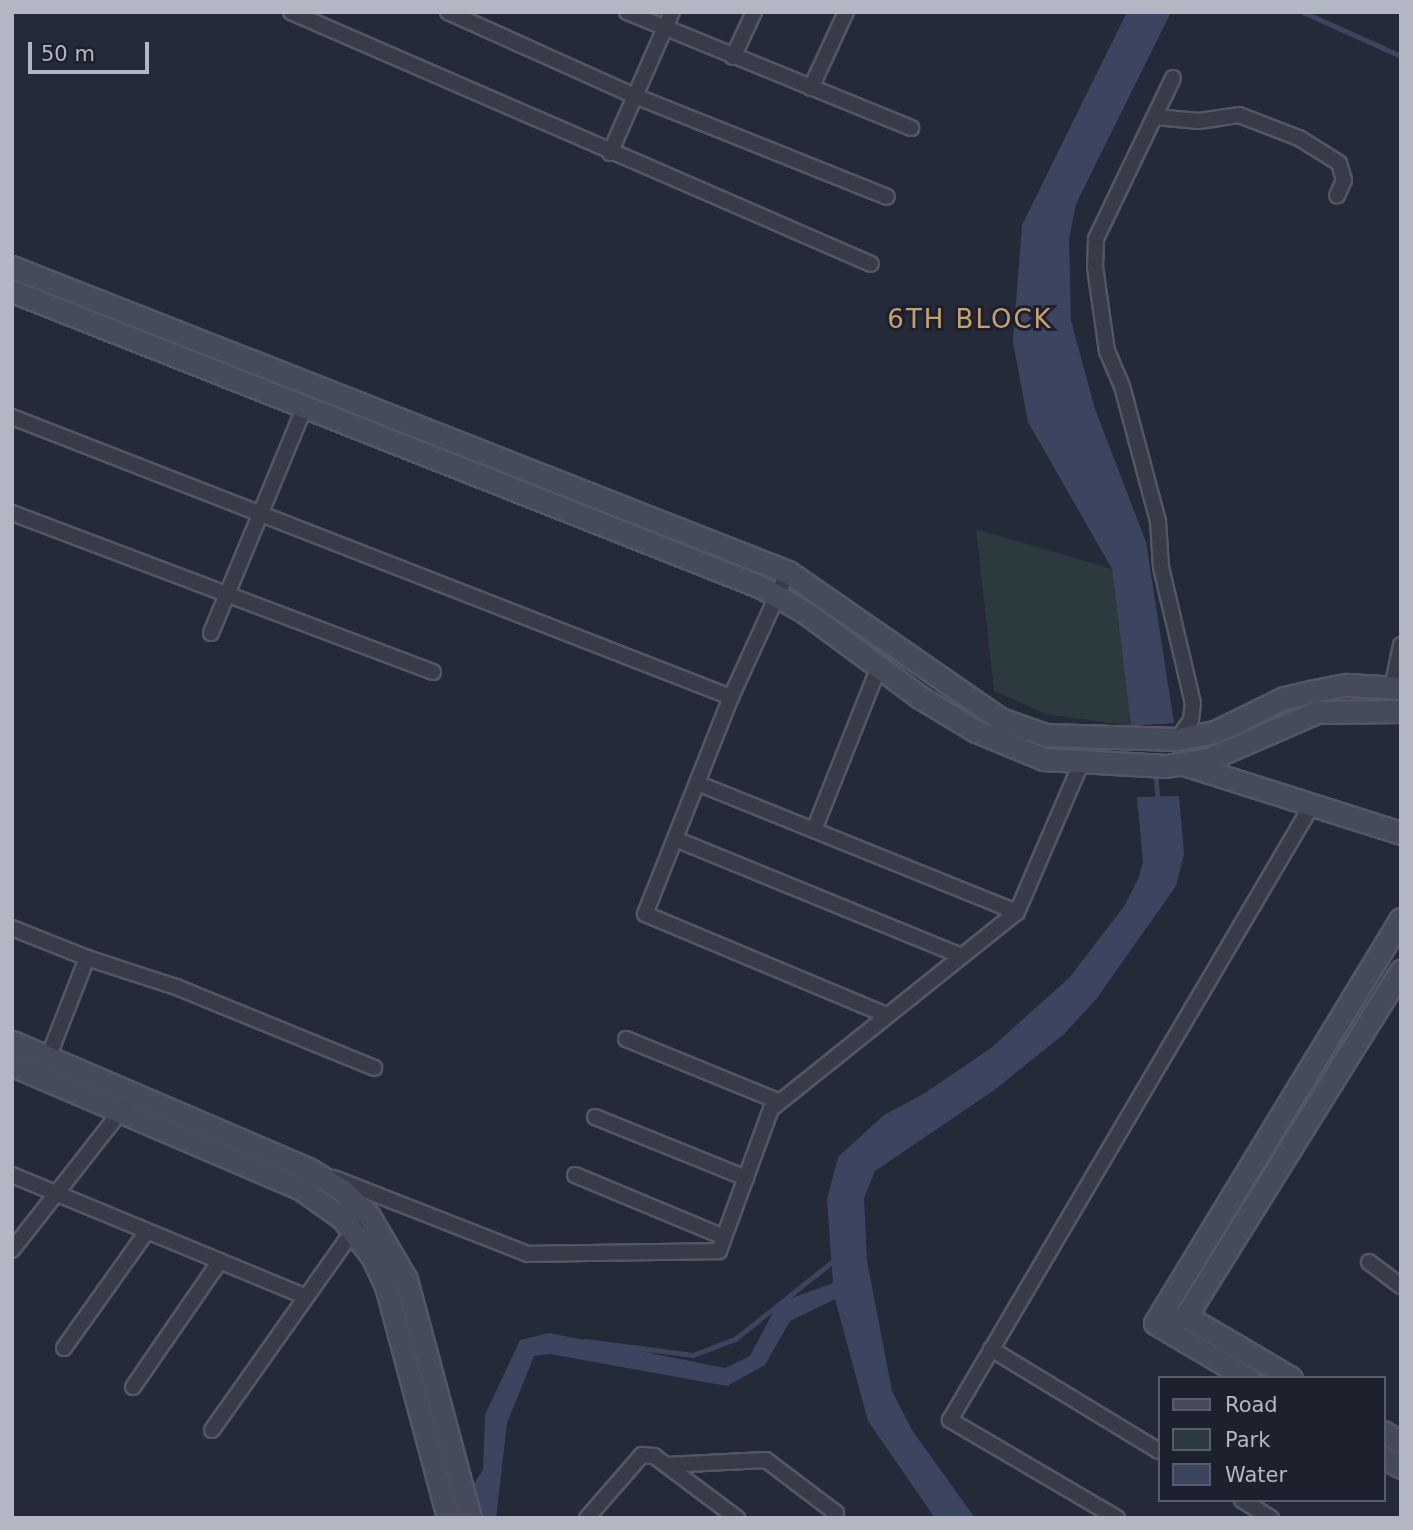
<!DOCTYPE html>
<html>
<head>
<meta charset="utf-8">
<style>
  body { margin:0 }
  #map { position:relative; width:1413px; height:1530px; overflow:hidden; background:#242a38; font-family:"DejaVu Sans",sans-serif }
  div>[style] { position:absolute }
  .green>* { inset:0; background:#2a3a3d }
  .water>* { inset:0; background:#3c455f }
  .stream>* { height:5px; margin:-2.5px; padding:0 2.5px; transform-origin:2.5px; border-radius:2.5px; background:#3c455f }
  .roads { filter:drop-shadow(2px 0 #535763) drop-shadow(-2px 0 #535763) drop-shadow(0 2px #535763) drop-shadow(0 -2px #535763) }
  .street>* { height:14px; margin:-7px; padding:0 7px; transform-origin:7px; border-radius:7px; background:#383c49 }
  .secondary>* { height:21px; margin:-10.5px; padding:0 10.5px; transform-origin:10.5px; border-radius:10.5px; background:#464b5b }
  span { translate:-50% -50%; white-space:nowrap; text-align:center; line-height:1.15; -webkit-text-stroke:6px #1d212d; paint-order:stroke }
  .quarter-label { font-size:26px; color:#c8a26b; letter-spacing:2px }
  .frame { position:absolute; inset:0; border:14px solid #b3b7c4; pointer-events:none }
  .legend { position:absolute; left:1158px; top:1376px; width:228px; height:126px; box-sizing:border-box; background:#1d212d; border:2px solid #595d69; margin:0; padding:9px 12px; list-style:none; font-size:21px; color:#b3b7c4 }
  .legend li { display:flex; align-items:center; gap:14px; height:35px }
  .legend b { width:35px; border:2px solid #595d69 }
  .scale { position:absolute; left:28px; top:42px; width:121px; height:32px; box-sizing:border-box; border:4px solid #b3b7c4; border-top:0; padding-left:9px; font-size:21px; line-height:24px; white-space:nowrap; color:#b3b7c4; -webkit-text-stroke:5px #1d212d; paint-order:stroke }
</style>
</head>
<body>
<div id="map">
  <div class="green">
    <div style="clip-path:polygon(976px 529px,1112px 569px,1131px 726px,1046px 714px,994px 691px)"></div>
  </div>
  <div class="water">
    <div style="clip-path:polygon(1127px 12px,1171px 12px,1076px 204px,1069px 239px,1071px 321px,1095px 409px,1146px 542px,1174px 723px,1131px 726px,1112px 569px,1028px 422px,1013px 342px,1022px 225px)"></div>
    <div style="clip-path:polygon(1179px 796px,1184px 854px,1176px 886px,1097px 998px,1064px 1034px,993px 1091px,875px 1171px,864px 1198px,867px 1261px,892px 1391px,912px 1430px,975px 1518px,935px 1518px,868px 1421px,835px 1299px,790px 1321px,765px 1365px,727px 1386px,550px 1354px,534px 1356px,507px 1423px,496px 1518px,451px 1518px,483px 1470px,485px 1415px,520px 1340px,549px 1333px,725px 1368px,750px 1356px,778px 1303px,833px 1283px,827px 1200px,838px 1157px,884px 1115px,925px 1093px,991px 1048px,1070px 977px,1125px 905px,1138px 879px,1143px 862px,1137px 797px)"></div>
  </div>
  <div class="stream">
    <div style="left:1303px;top:12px;width:107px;rotate:24.2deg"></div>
    <div style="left:1155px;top:770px;width:32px;rotate:85deg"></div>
    <div style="left:585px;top:1341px;width:109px;rotate:7.4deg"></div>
    <div style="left:693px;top:1355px;width:45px;rotate:-20.9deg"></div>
    <div style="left:735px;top:1339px;width:130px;rotate:-38.5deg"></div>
  </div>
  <div class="roads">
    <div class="street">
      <div style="left:291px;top:12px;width:632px;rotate:23.48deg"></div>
      <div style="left:448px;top:12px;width:205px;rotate:24.2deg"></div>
      <div style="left:635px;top:96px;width:271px;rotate:21.8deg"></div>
      <div style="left:627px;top:12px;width:307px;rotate:22.2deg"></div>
      <div style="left:733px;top:57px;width:50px;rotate:-65deg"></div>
      <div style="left:1173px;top:78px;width:178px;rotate:115.6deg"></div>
      <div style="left:1096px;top:239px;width:28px;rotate:92deg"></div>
      <div style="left:1095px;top:267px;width:85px;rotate:81.9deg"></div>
      <div style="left:1107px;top:351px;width:38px;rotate:67deg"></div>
      <div style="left:1122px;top:386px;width:140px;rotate:75.1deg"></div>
      <div style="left:1158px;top:521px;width:46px;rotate:86.3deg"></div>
      <div style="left:1161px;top:567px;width:140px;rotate:76.8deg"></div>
      <div style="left:1193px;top:703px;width:17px;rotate:97deg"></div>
      <div style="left:1191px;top:720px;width:23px;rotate:124deg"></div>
      <div style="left:811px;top:88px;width:84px;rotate:-65.3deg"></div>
      <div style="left:1155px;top:117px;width:44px;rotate:5.2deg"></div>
      <div style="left:1199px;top:121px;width:40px;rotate:-8.5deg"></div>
      <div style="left:1239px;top:115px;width:64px;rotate:21deg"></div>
      <div style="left:1299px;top:138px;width:47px;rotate:32deg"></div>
      <div style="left:1339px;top:163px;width:18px;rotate:74deg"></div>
      <div style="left:1344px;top:180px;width:17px;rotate:114deg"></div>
      <div style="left:610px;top:153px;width:154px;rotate:-66.3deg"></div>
      <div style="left:12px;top:417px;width:772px;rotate:21.28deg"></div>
      <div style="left:12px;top:513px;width:450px;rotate:20.7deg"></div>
      <div style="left:788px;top:572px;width:137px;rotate:114.5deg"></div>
      <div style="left:731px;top:697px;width:233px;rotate:111.6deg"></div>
      <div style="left:645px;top:914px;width:261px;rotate:22.7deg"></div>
      <div style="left:211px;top:633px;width:246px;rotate:-67.5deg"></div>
      <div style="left:1392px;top:688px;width:44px;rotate:-78.2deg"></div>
      <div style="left:697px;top:783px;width:345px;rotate:22deg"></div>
      <div style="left:814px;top:830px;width:175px;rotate:-68.3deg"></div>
      <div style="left:675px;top:839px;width:309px;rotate:22.2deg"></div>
      <div style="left:12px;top:928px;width:81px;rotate:21.8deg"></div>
      <div style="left:87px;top:958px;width:94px;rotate:18deg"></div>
      <div style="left:176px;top:987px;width:214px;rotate:22.2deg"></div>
      <div style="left:626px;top:1039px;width:166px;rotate:22.2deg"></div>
      <div style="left:46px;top:1063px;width:113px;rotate:-68.7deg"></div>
      <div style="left:595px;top:1117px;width:163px;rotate:22deg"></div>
      <div style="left:12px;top:1175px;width:318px;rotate:22.5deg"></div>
      <div style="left:575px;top:1175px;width:161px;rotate:22.6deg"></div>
      <div style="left:334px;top:1178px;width:208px;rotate:21.4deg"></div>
      <div style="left:528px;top:1254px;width:191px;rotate:-0.9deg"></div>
      <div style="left:719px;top:1251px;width:151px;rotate:-69.9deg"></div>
      <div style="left:771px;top:1109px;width:315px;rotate:-38.7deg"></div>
      <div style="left:1017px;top:912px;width:164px;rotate:-66.7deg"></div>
      <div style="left:12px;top:1250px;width:183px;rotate:-51.9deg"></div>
      <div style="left:1369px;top:1262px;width:40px;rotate:37deg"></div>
      <div style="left:64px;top:1348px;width:143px;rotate:-54.6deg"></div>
      <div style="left:991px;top:1349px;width:197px;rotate:31.3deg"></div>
      <div style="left:133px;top:1387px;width:153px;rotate:-55.4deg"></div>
      <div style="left:212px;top:1430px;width:251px;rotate:-54.7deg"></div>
      <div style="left:667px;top:1465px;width:99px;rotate:-2.9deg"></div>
      <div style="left:766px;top:1460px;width:88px;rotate:37.1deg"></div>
      <div style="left:836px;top:1513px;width:6px;rotate:121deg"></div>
      <div style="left:1242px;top:1500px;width:34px;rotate:32deg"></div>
      <div style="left:587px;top:1518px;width:84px;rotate:-48.9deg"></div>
      <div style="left:642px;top:1455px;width:12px;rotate:5deg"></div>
      <div style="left:654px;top:1456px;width:104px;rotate:36.8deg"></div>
      <div style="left:1117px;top:1518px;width:194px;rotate:-149.6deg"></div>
      <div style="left:950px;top:1420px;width:714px;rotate:-59.52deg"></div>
    </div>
    <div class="secondary">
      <div style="left:12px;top:267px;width:834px;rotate:21.46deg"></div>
      <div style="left:788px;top:572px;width:258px;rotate:34.7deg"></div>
      <div style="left:1000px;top:719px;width:49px;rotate:19.2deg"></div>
      <div style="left:1046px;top:735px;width:132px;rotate:1.7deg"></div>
      <div style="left:1178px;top:739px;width:38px;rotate:-11deg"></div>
      <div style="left:1215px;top:732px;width:77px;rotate:-26.2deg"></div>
      <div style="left:1284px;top:698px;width:31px;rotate:-13deg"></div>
      <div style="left:1314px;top:691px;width:33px;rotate:-11deg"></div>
      <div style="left:1346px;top:685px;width:55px;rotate:3.1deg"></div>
      <div style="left:12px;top:291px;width:805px;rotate:21.56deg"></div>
      <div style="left:761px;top:587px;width:52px;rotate:30deg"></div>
      <div style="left:806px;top:613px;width:143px;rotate:36.5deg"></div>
      <div style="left:921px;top:698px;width:64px;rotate:31deg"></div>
      <div style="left:976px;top:731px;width:74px;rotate:22.4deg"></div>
      <div style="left:1044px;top:759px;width:122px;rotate:3.3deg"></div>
      <div style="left:1166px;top:766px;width:44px;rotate:-9.2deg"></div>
      <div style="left:1209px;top:759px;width:118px;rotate:-23.5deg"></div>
      <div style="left:1317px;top:712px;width:84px;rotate:-0.7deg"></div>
      <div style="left:1180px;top:763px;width:232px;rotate:17.6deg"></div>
      <div style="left:12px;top:1042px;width:324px;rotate:23.2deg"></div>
      <div style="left:310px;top:1170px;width:38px;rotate:32deg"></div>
      <div style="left:342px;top:1190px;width:37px;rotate:44deg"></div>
      <div style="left:369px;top:1216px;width:73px;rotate:59.6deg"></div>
      <div style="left:406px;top:1279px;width:247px;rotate:75deg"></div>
      <div style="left:12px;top:1065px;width:314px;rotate:23.2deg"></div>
      <div style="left:301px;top:1189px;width:50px;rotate:35.3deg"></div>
      <div style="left:342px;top:1218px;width:48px;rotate:51.7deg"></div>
      <div style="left:372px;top:1256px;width:33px;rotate:65deg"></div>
      <div style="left:386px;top:1286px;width:240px;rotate:75deg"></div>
      <div style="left:1186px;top:1316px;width:407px;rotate:-58.1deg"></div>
      <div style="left:1174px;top:1319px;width:12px;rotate:-14deg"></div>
      <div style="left:1186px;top:1316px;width:122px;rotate:30.6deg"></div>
      <div style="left:1155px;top:1323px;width:473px;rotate:-58.7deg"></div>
      <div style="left:1155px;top:1323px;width:108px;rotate:30.6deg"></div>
      <div style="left:1383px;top:1432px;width:21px;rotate:29deg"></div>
      <div style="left:1383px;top:1457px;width:21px;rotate:29deg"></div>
    </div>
  </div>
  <div class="quarter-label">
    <span style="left:970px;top:320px">6TH BLOCK</span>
  </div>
  <div class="frame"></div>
  <ul class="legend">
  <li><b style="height:9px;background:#464b5b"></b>Road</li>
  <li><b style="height:19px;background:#2a3a3d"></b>Park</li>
  <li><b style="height:19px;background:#3c455f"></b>Water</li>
  </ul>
  <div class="scale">50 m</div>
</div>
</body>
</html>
